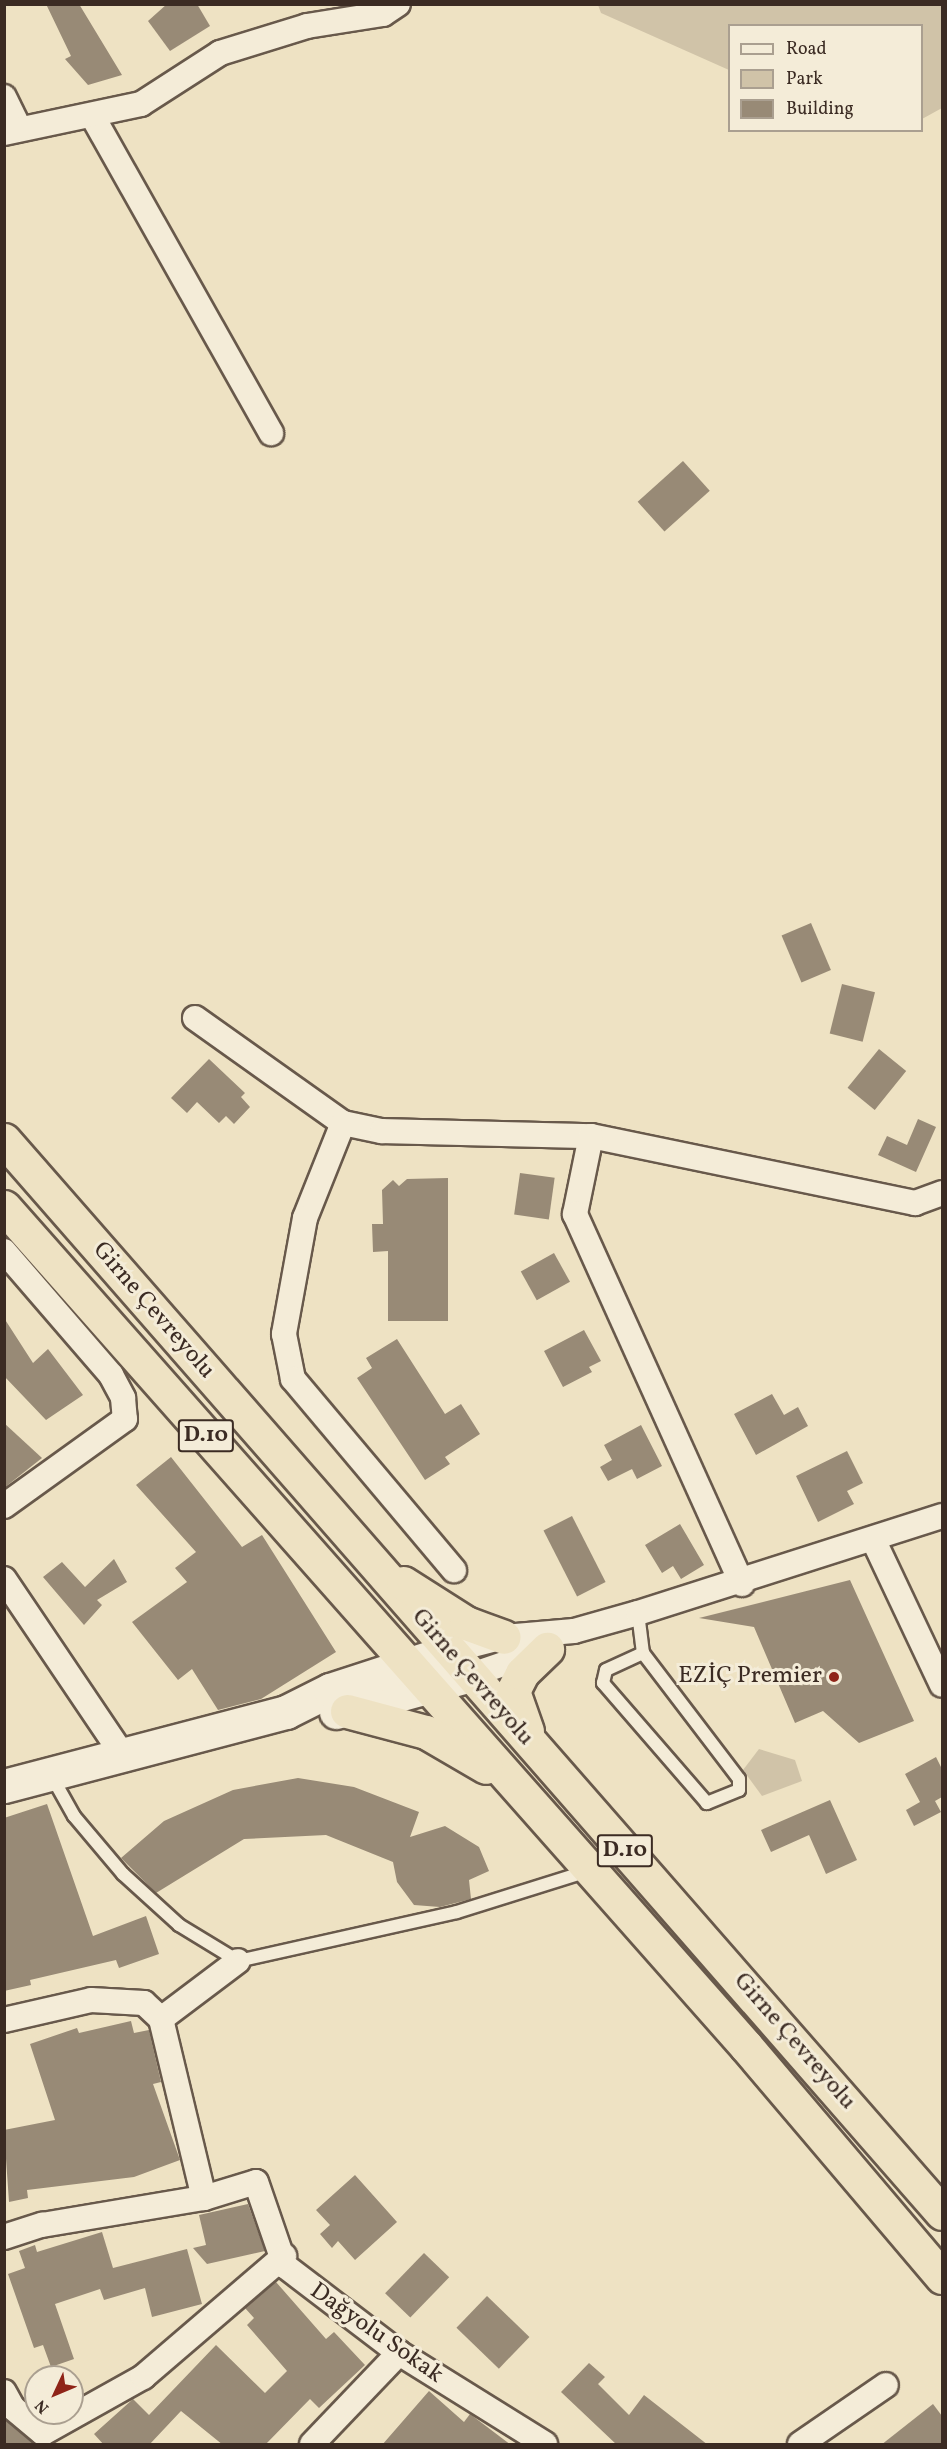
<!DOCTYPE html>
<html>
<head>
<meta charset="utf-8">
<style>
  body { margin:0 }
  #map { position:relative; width:947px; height:2449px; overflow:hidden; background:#eee2c3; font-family:Vollkorn,serif }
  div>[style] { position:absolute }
  .green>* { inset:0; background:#d0c3a8 }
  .building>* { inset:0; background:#988a76; transform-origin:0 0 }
  .roads { filter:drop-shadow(2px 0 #68594b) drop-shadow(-2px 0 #68594b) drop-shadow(0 2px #68594b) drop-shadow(0 -2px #68594b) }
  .lane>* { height:12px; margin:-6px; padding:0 6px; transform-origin:6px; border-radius:6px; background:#f4ecd8 }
  .street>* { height:24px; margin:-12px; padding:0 12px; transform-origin:12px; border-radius:12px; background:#f4ecd8 }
  .secondary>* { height:33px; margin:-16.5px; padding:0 16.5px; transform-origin:16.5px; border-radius:16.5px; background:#f4ecd8 }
  .highway>* { height:33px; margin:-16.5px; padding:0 16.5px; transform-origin:16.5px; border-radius:16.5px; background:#eee2c3 }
  .dots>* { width:16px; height:16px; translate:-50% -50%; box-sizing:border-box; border:3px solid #f4ecd8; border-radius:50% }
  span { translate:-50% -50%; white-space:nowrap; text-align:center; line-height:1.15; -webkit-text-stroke:6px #f4ecd8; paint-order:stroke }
  .shield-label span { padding:2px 4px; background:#f4ecd8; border:2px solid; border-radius:4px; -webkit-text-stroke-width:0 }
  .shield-label { font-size:22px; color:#3b2b23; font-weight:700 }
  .street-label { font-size:24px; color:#3b2b23 }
  .poi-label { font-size:24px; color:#3b2b23 }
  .right { translate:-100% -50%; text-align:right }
  .frame { position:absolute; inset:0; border:6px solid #3b2b23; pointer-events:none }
  .legend { position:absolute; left:728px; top:24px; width:195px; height:108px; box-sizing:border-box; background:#f4ecd8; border:2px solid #aa9f90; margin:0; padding:8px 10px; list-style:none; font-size:18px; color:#3b2b23 }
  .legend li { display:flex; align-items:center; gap:12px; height:30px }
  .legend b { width:30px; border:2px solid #aa9f90 }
  .north { position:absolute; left:24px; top:2365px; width:60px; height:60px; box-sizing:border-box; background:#f4ecd8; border:2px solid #aa9f90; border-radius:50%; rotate:226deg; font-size:16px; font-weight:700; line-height:24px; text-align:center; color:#3b2b23 }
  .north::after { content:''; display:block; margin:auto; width:21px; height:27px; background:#8f2418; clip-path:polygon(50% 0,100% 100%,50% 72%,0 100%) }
</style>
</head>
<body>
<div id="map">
  <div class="green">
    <div style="clip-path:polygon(598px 5px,942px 5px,942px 108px,922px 119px,922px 26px,730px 26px,729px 70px,601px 13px)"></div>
    <div style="clip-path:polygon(759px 1749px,795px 1760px,802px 1781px,762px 1796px,743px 1770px)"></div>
  </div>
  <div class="building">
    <div style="clip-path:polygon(46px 4px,79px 4px,122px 75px,88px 85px,65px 59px,71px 56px)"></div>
    <div style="clip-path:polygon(167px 4px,197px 4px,210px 26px,170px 51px,148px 21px)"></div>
    <div style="left:683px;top:461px;width:40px;height:61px;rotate:48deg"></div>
    <div style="left:811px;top:923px;width:51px;height:32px;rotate:67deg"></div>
    <div style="left:842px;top:984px;width:34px;height:51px;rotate:14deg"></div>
    <div style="left:879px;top:1049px;width:35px;height:50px;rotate:39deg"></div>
    <div style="clip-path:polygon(209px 1059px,245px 1093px,241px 1097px,250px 1107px,234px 1124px,226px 1116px,219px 1123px,197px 1102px,187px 1113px,171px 1098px)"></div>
    <div style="clip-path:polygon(918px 1119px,936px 1127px,916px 1172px,878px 1155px,887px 1136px,907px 1145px)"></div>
    <div style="left:520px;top:1173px;width:35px;height:42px;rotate:8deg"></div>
    <div style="clip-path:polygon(448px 1178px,448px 1321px,388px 1321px,388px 1251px,373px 1252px,372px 1224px,383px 1224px,382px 1190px,393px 1180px,399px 1186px,407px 1179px)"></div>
    <div style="left:554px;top:1253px;width:33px;height:38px;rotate:61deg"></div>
    <div style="clip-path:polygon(4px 1318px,33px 1363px,48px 1349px,83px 1395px,46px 1420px,4px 1376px)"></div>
    <div style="clip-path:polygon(584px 1330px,601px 1361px,589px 1367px,592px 1372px,563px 1387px,544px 1351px)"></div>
    <div style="clip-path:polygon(397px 1339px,445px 1414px,461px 1404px,480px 1434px,445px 1457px,450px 1464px,425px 1480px,357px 1378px,372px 1368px,366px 1358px)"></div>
    <div style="clip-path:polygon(772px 1394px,784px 1415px,798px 1407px,808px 1426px,756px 1455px,734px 1414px)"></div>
    <div style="clip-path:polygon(4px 1423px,42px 1458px,4px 1488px)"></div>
    <div style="clip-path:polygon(641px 1425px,662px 1466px,637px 1479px,632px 1469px,608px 1481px,600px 1467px,612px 1460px,604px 1445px)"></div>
    <div style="clip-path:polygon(847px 1451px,863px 1483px,847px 1491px,854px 1504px,818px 1522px,796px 1476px)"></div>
    <div style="clip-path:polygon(171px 1457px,242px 1547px,262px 1535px,336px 1652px,261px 1699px,218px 1710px,192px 1669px,178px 1680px,132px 1622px,187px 1582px,175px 1568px,196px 1552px,136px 1485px)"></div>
    <div style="left:572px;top:1516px;width:74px;height:32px;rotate:63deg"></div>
    <div style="clip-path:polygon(680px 1524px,704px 1565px,681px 1579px,673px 1566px,662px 1573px,645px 1545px)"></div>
    <div style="clip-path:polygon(114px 1559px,127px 1582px,97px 1600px,102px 1605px,84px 1625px,43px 1577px,62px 1562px,85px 1587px)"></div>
    <div style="clip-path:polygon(850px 1580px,914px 1721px,859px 1743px,823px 1711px,795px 1723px,754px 1627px,699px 1618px)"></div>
    <div style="clip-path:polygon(936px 1757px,942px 1769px,942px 1797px,935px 1801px,941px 1812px,914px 1826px,906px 1810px,920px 1802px,905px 1774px)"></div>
    <div style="clip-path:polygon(298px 1778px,354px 1787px,419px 1812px,410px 1837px,445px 1826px,479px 1847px,489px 1871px,469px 1880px,471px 1899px,440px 1907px,414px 1905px,397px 1882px,393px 1862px,326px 1835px,244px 1839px,156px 1893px,121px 1858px,164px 1821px,233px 1790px)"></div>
    <div style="clip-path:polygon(830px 1800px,857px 1860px,826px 1874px,809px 1835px,771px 1852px,761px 1830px)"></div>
    <div style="clip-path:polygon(47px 1804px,93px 1936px,146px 1916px,159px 1954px,119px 1968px,116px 1960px,30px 1980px,31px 1985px,4px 1991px,4px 1818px)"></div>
    <div style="clip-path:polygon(131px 2021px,134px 2033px,149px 2030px,161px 2082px,153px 2084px,180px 2160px,134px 2177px,27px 2190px,28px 2198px,9px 2202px,4px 2130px,55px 2120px,30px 2044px,77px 2028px,79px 2033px)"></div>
    <div style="clip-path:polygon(355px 2175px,397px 2222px,355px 2260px,338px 2241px,332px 2248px,320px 2234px,330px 2225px,316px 2210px)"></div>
    <div style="clip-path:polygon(248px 2204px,265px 2251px,207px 2264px,193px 2248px,206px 2245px,199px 2215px)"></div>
    <div style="clip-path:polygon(102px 2232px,113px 2268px,187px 2249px,202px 2304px,152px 2317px,145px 2288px,104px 2300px,100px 2289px,55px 2304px,74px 2359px,51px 2367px,43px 2345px,34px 2348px,8px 2274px,25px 2268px,19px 2251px,35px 2245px,37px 2252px)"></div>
    <div style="left:424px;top:2253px;width:35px;height:56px;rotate:44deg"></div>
    <div style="clip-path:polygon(276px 2282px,326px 2339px,334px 2332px,365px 2365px,319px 2408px,310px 2399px,265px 2445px,223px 2445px,181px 2411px,149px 2445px,104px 2445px,94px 2434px,133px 2399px,149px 2415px,216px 2345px,265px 2393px,287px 2371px,247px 2325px,254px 2318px,245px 2308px)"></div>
    <div style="left:487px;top:2296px;width:59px;height:44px;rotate:44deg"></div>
    <div style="clip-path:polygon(589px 2363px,605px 2377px,598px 2384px,629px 2415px,644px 2395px,708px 2445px,617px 2445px,561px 2392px)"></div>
    <div style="clip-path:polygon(429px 2391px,464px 2422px,470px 2414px,511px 2445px,382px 2445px)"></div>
    <div style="clip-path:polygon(933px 2404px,942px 2416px,942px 2445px,881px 2445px)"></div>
    <div style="clip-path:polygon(4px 2419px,34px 2444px,35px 2445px,4px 2445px)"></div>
  </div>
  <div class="roads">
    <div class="lane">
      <div style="left:638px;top:1613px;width:40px;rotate:82.9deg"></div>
      <div style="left:643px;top:1653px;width:158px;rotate:52.7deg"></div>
      <div style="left:739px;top:1779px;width:11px;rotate:90deg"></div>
      <div style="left:739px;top:1790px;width:35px;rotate:158deg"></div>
      <div style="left:707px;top:1803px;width:159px;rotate:-130.9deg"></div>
      <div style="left:603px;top:1683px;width:13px;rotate:-77deg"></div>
      <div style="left:606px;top:1670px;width:41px;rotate:-24.7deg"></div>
      <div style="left:51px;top:1775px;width:47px;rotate:60.7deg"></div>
      <div style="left:74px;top:1816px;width:76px;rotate:49.8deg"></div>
      <div style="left:123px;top:1874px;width:76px;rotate:42.3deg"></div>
      <div style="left:179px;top:1925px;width:69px;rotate:31.4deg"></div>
      <div style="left:238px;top:1961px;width:224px;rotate:-12.6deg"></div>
      <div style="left:457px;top:1912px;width:137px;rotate:-17.4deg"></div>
    </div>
    <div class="street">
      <div style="left:4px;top:97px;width:34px;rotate:64deg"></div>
      <div style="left:93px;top:117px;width:363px;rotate:60.6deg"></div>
      <div style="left:4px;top:133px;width:140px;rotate:-12deg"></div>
      <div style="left:141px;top:104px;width:94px;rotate:-32.8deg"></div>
      <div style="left:220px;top:53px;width:91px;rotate:-17.2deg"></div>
      <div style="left:307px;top:26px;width:77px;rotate:-9deg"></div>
      <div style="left:383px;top:14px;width:18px;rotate:-34deg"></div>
      <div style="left:195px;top:1018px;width:181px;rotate:35.4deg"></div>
      <div style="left:343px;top:1123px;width:40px;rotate:12deg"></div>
      <div style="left:382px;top:1131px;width:209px;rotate:1.4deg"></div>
      <div style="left:591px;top:1136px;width:331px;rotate:11.7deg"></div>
      <div style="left:915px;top:1203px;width:29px;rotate:-20deg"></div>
      <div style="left:343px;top:1123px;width:102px;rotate:111.8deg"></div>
      <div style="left:305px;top:1218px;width:118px;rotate:100.3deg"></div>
      <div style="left:284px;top:1334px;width:46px;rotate:78.7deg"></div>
      <div style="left:293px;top:1379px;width:250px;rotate:49.9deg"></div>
      <div style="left:591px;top:1136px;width:80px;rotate:101.6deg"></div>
      <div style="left:575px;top:1214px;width:406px;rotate:65.7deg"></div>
      <div style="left:4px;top:1251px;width:164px;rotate:49.2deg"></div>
      <div style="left:111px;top:1375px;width:26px;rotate:62deg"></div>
      <div style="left:123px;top:1398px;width:21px;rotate:85deg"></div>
      <div style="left:125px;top:1419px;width:149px;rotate:144.3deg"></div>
      <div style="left:873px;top:1539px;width:161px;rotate:64.7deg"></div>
      <div style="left:4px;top:1579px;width:211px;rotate:56deg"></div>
      <div style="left:450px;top:1651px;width:56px;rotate:-14.5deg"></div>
      <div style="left:504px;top:1637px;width:70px;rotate:-4.9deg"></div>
      <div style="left:574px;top:1631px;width:66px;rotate:-15.7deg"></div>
      <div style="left:638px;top:1613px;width:319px;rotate:-17.7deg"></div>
      <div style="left:471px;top:1675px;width:72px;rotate:-18.7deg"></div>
      <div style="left:161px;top:2019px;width:184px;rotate:76.5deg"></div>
      <div style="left:4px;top:2020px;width:89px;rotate:-12.9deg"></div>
      <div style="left:91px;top:2000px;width:53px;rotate:3.2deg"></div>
      <div style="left:144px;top:2003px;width:23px;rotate:43deg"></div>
      <div style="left:161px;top:2019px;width:96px;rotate:-37deg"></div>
      <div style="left:4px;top:2237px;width:40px;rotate:-18deg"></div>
      <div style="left:42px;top:2225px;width:164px;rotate:-9.5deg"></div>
      <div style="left:204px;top:2198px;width:54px;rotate:-17.1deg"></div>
      <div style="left:256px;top:2182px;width:89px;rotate:71deg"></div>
      <div style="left:285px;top:2266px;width:143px;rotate:37.3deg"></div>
      <div style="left:399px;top:2353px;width:172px;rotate:31.9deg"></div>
      <div style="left:4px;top:2392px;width:18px;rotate:61deg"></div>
      <div style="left:13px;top:2408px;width:39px;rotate:40deg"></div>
      <div style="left:43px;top:2433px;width:115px;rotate:-29.2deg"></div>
      <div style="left:143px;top:2377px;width:186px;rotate:-40.6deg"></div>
      <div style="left:312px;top:2444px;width:126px;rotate:-46.3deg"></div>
      <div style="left:800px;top:2444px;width:104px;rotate:-34.5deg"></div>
    </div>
    <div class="secondary">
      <div style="left:336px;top:1712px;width:140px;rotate:-15.3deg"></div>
      <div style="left:4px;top:1786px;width:292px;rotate:-14.7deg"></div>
      <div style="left:286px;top:1712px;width:49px;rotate:-26.6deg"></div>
      <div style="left:330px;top:1690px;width:126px;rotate:-18deg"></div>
    </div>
    <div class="highway">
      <div style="left:4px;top:1140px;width:1425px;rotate:48.84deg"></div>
      <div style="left:4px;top:1207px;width:1120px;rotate:48.51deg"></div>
      <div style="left:746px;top:2046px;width:303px;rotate:49.7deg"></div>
      <div style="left:403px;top:1583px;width:75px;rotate:32.4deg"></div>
      <div style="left:466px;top:1623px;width:40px;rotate:20.2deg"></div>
      <div style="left:347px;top:1711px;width:82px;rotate:14.9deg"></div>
      <div style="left:426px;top:1732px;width:69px;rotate:30.3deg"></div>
      <div style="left:527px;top:1731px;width:42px;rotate:-109.3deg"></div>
      <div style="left:513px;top:1691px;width:20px;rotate:-63deg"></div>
      <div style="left:522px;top:1673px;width:35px;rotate:-44deg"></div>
    </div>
  </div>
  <div class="dots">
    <div style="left:834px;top:1677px;background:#8f2418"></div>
  </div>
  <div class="shield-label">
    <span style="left:206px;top:1436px">D.10</span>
    <span style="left:625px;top:1851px">D.10</span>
  </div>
  <div class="street-label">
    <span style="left:153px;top:1311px;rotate:49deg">Girne Çevreyolu</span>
    <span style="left:472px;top:1678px;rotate:49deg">Girne Çevreyolu</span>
    <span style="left:794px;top:2042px;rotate:49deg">Girne Çevreyolu</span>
    <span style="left:376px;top:2334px;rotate:35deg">Dağyolu Sokak</span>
  </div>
  <div class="poi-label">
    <span class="right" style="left:822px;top:1677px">EZİÇ Premier</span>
  </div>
  <div class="frame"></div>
  <ul class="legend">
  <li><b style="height:8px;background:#f4ecd8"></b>Road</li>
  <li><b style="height:16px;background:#d0c3a8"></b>Park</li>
  <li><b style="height:16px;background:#988a76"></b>Building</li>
  </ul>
  <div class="north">N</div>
</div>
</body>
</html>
